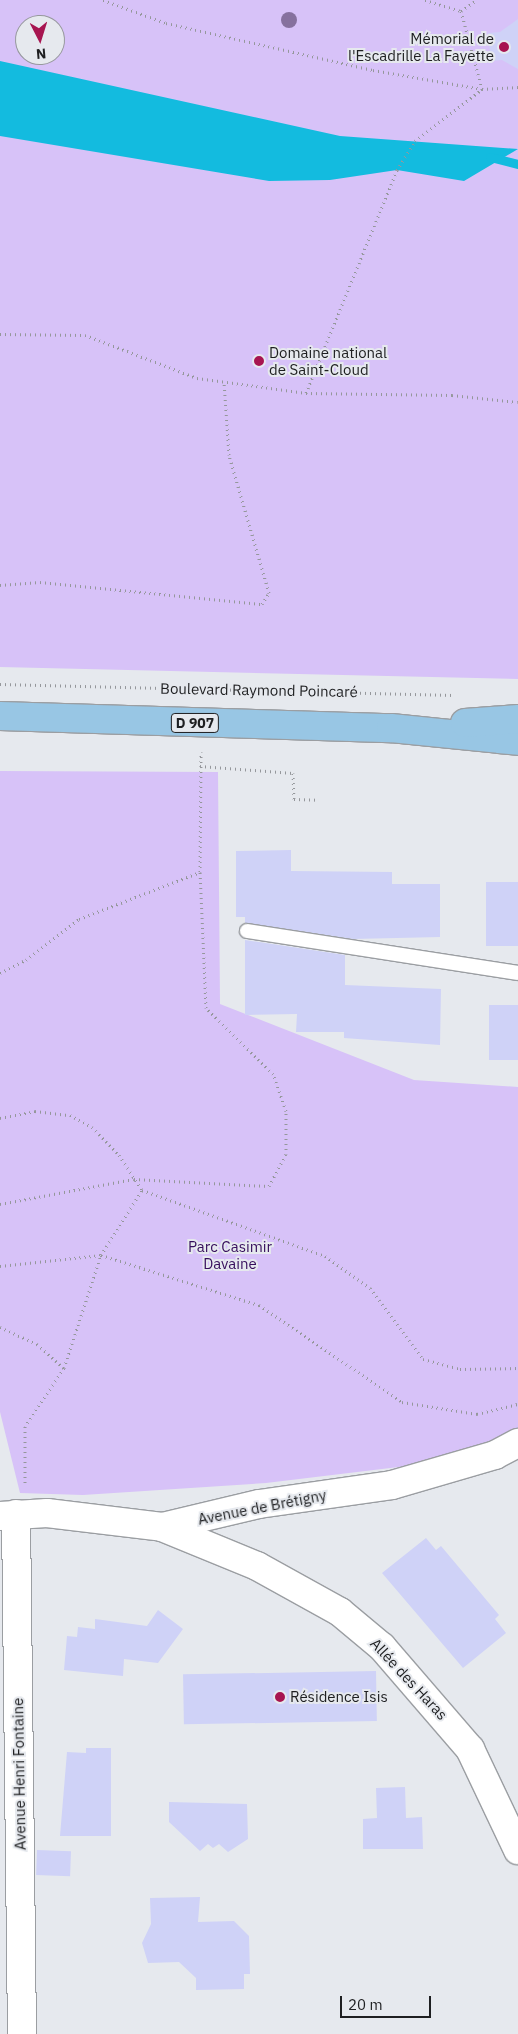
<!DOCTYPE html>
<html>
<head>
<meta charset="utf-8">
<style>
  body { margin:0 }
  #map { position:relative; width:518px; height:2034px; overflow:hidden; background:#e6e9ee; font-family:"IBM Plex Sans",sans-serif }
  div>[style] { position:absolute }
  .green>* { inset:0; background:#d7c2f8 }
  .water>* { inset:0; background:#13bbdf }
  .stream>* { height:9px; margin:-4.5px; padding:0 4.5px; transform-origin:4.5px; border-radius:4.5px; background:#13bbdf }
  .building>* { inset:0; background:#cfd2f7; transform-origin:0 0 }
  .path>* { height:3px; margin-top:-1.5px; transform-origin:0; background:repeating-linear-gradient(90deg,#95979b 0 1px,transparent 0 5px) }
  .roads { filter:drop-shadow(1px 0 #9b9ea2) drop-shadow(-1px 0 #9b9ea2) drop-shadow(0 1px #9b9ea2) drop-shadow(0 -1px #9b9ea2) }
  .lane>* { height:14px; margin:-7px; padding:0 7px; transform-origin:7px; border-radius:7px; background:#fff }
  .street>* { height:28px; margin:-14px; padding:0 14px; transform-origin:14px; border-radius:14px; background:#fff }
  .primary>* { height:28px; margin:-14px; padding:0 14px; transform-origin:14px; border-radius:14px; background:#98c6e4 }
  .trees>* { width:16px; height:16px; margin:-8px; border-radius:50%; background:#86719e }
  .dots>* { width:14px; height:14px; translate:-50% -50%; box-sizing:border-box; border:2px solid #e6e9ee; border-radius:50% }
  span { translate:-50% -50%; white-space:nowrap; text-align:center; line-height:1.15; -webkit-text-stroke:4px #e6e9ee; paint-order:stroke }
  .shield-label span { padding:1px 4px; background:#e6e9ee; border:1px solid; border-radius:4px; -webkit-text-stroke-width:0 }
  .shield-label { font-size:14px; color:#1e1f21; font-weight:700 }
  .poi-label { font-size:15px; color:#1e1f21 }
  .right { translate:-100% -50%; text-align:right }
  .left { translate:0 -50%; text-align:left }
  .street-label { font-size:15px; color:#1e1f21 }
  .park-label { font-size:15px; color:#370f5d }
  .north { position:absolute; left:15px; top:15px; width:50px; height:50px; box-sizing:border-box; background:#e6e9ee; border:1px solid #96989c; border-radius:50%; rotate:175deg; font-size:14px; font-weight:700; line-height:20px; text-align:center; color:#1e1f21 }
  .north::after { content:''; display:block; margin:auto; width:18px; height:22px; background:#a71550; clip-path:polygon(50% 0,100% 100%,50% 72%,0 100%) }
  .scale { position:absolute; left:340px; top:1996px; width:91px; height:22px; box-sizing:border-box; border:2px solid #1e1f21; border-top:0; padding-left:6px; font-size:15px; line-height:18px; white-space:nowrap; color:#1e1f21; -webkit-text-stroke:4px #e6e9ee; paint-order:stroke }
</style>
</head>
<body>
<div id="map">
  <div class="green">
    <div style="clip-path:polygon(evenodd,0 0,518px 0,518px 679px,0 667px,0 0,25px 25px,55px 25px,55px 55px,25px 55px,25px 25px)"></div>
    <div style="clip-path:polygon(0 771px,218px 772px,220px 1004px,414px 1080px,518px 1087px,518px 1435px,465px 1459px,266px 1483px,83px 1495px,20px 1493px,0 1412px)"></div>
  </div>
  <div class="water">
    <div style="clip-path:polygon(0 61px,340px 136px,518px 149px,464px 181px,397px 170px,330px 180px,269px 181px,0 136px)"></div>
  </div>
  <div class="stream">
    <div style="left:490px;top:157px;width:29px;rotate:14deg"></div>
  </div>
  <div class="building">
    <div style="clip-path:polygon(518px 19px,518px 69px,502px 60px,491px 61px,488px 33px,500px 32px)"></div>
    <div style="clip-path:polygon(291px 850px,291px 871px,392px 872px,392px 884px,440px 884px,440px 937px,353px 939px,245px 923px,245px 917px,236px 917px,236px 851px)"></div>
    <div style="left:486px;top:882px;width:32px;height:64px"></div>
    <div style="clip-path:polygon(245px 940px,345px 955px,345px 985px,441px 989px,440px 1045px,344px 1038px,344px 1032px,296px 1032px,297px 1014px,245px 1015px)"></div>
    <div style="left:489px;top:1005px;width:29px;height:55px"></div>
    <div style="clip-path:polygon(426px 1538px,436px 1550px,441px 1546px,499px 1615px,495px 1619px,506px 1633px,463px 1668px,382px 1573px)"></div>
    <div style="clip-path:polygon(158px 1610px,183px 1629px,158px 1663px,124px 1659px,123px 1676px,64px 1670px,67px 1636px,77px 1637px,78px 1627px,95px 1629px,95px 1619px,147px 1626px)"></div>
    <div style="left:376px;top:1671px;width:50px;height:193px;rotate:89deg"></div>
    <div style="clip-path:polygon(86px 1748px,111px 1748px,111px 1836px,60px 1836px,67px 1752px,86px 1753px)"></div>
    <div style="clip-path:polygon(405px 1787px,406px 1818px,422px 1817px,423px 1849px,363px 1849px,363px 1819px,377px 1818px,376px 1788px)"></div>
    <div style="clip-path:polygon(169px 1802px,247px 1804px,248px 1839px,228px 1852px,219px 1844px,213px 1848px,208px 1844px,200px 1851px,169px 1822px)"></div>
    <div style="left:37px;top:1850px;width:34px;height:25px;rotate:2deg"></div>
    <div style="clip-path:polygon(200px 1897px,198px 1922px,234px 1921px,249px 1936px,250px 1974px,244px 1974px,244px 1989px,196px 1990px,196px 1978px,179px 1962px,148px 1963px,142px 1943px,151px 1924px,150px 1898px)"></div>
  </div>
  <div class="path">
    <div style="left:103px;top:0;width:67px;rotate:20.1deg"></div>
    <div style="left:166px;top:23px;width:212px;rotate:12.8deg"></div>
    <div style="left:373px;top:70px;width:111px;rotate:9.9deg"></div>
    <div style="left:482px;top:89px;width:36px;rotate:-3deg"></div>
    <div style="left:425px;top:0;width:38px;rotate:17deg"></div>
    <div style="left:461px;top:11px;width:81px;rotate:74.9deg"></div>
    <div style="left:461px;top:11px;width:19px;rotate:-35deg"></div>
    <div style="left:0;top:334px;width:85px;rotate:0.7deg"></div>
    <div style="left:85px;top:335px;width:120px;rotate:21deg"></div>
    <div style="left:197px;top:378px;width:110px;rotate:7.8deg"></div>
    <div style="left:306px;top:393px;width:146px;rotate:0.8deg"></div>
    <div style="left:452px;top:395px;width:66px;rotate:6.1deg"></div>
    <div style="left:306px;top:393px;width:241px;rotate:-67.8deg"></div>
    <div style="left:397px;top:170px;width:34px;rotate:-58deg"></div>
    <div style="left:415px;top:141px;width:83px;rotate:-37.7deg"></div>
    <div style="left:0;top:585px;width:40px;rotate:-4.3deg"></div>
    <div style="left:40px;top:582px;width:223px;rotate:5.7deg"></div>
    <div style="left:262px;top:604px;width:13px;rotate:-58deg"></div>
    <div style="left:269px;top:593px;width:144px;rotate:-106.2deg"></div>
    <div style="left:229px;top:455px;width:73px;rotate:-93.9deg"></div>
    <div style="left:0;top:684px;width:454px;rotate:1.4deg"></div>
    <div style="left:200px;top:766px;width:93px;rotate:4.3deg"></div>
    <div style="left:293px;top:773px;width:26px;rotate:88deg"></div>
    <div style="left:294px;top:799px;width:24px;rotate:2deg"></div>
    <div style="left:0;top:973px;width:29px;rotate:-27deg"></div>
    <div style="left:26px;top:960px;width:67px;rotate:-37.7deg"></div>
    <div style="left:79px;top:919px;width:130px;rotate:-21.2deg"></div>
    <div style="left:0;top:1118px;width:36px;rotate:-11deg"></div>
    <div style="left:35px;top:1111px;width:35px;rotate:7deg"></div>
    <div style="left:70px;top:1115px;width:25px;rotate:29deg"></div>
    <div style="left:92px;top:1127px;width:39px;rotate:46deg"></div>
    <div style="left:119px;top:1155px;width:42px;rotate:56.7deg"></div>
    <div style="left:142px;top:1190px;width:195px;rotate:19.8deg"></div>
    <div style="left:325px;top:1256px;width:55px;rotate:35.4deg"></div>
    <div style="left:370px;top:1288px;width:89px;rotate:53.3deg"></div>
    <div style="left:423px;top:1359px;width:38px;rotate:15deg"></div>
    <div style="left:460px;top:1369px;width:58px;rotate:-1deg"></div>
    <div style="left:0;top:1204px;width:136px;rotate:-10.6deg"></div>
    <div style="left:134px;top:1179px;width:135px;rotate:3deg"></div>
    <div style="left:269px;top:1186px;width:36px;rotate:-62deg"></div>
    <div style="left:286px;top:1154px;width:43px;rotate:-90deg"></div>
    <div style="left:286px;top:1111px;width:39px;rotate:-109deg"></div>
    <div style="left:273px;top:1074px;width:94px;rotate:-135.4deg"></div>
    <div style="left:206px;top:1008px;width:136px;rotate:-92.5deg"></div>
    <div style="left:200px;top:872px;width:120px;rotate:-89.5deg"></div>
    <div style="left:0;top:1266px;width:102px;rotate:-6.2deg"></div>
    <div style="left:101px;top:1255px;width:166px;rotate:17.6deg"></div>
    <div style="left:259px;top:1305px;width:173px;rotate:34.1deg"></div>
    <div style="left:402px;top:1402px;width:76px;rotate:9.1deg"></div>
    <div style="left:477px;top:1414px;width:42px;rotate:-13.7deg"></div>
    <div style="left:0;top:1327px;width:41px;rotate:24.7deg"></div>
    <div style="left:37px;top:1344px;width:36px;rotate:42deg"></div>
    <div style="left:64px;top:1368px;width:70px;rotate:123.9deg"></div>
    <div style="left:25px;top:1426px;width:60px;rotate:90deg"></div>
    <div style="left:64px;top:1368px;width:119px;rotate:-71.9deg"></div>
    <div style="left:101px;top:1255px;width:77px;rotate:-57.8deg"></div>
  </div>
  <div class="roads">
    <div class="lane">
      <div style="left:247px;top:931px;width:274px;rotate:8.8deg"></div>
    </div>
    <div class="street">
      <div style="left:16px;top:1514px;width:520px;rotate:89.34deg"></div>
      <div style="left:0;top:1516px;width:47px;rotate:-3.7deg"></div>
      <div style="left:47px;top:1513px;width:116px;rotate:6.9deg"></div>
      <div style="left:162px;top:1527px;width:100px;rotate:-13.3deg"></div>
      <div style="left:259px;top:1504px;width:134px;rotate:-8.1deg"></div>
      <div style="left:392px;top:1485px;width:107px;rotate:-16.2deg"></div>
      <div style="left:495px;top:1455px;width:26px;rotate:-28deg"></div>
      <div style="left:162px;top:1527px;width:103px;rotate:22.3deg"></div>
      <div style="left:257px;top:1566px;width:95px;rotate:29deg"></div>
      <div style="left:340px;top:1612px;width:55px;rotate:39.8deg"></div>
      <div style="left:382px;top:1647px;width:135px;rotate:49.2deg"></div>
      <div style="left:470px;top:1749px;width:112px;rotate:64.6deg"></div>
    </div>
    <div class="primary">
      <div style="left:0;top:716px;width:391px;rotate:1.8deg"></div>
      <div style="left:391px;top:728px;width:128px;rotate:5.8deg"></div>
      <div style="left:465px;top:723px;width:53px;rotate:-4.3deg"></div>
    </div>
  </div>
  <div class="trees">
    <div style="left:289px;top:20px"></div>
  </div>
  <div class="dots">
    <div style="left:504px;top:47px;background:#a71550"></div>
    <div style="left:259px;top:361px;background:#a71550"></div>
    <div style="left:280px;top:1697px;background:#a71550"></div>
  </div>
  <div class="shield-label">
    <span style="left:195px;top:723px">D 907</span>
  </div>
  <div class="poi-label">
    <span class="right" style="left:494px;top:47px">Mémorial de<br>l'Escadrille La Fayette</span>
    <span class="left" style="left:269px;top:361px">Domaine national<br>de Saint-Cloud</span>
    <span class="left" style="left:290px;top:1697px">Résidence Isis</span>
  </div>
  <div class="street-label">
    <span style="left:259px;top:690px;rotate:1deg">Boulevard Raymond Poincaré</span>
    <span style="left:262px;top:1507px;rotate:-11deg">Avenue de Brétigny</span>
    <span style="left:409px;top:1679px;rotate:47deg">Allée des Haras</span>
    <span style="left:19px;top:1774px;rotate:-91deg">Avenue Henri Fontaine</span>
  </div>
  <div class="park-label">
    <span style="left:230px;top:1255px">Parc Casimir<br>Davaine</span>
  </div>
  <div class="north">N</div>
  <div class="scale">20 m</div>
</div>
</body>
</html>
